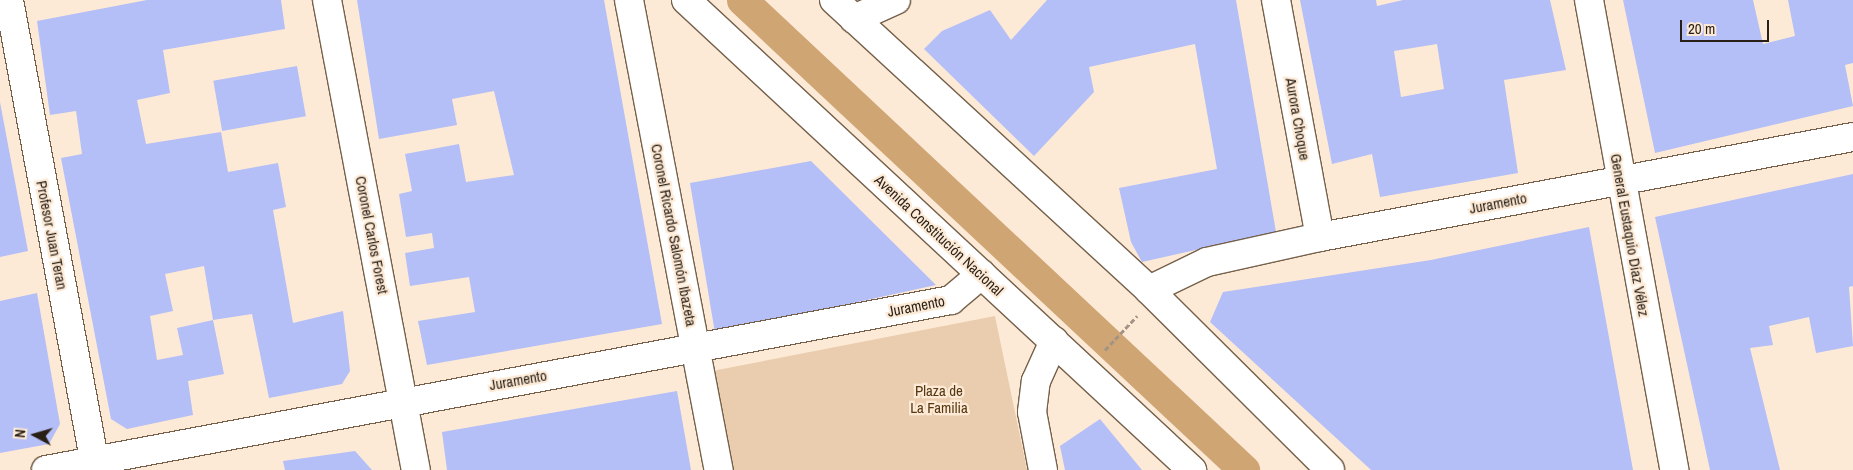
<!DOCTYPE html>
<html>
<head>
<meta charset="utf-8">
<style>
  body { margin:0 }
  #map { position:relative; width:1853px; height:470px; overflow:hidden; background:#fdead6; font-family:"Archivo Narrow",sans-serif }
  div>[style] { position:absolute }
  .green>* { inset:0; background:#eacdae }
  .canal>* { height:31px; margin:-15.5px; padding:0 15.5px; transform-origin:15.5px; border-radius:15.5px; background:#cfa574 }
  .building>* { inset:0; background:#b4bef7; transform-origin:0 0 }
  .path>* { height:3px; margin-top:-1.5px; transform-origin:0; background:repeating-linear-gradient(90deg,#a29384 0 5px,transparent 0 7.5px) }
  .roads { filter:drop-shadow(1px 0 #75614b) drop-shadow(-1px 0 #75614b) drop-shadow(0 1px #75614b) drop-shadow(0 -1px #75614b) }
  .minor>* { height:28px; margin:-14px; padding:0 14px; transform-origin:14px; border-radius:14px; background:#fff }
  .major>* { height:28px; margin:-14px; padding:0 14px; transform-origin:14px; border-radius:14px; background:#fff }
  span { translate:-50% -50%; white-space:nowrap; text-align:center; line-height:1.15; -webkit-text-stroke:4.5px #fdead6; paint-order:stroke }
  .street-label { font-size:15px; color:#281f16 }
  .park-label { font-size:15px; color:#553711 }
  .north { position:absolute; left:10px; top:410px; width:50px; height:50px; -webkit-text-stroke:4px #fdead6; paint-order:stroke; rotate:276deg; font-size:14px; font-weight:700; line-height:20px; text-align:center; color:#281f16 }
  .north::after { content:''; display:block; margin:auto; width:18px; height:22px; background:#281f16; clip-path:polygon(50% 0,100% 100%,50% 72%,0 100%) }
  .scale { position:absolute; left:1680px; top:20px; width:89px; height:22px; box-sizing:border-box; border:2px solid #281f16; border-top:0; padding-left:6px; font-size:15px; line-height:18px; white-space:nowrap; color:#281f16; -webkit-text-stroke:4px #fdead6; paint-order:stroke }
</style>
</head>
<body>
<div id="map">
  <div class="green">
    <div style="clip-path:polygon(995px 316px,1027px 470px,731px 470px,712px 371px)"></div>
  </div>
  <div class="canal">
    <div style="left:742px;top:0;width:688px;rotate:43.11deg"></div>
  </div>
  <div class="building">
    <div style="clip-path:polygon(147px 0,281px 0,285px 29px,163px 50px,170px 93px,137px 100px,146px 144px,221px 132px,228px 172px,278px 163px,286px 207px,273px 210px,293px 323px,343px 311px,350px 371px,342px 384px,269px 398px,252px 314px,213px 320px,204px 266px,165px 274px,173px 311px,150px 316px,157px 360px,183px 355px,177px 328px,213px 320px,224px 374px,188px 381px,193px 415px,127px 429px,111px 419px,61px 158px,82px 154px,76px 111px,50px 115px,37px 21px)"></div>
    <div style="clip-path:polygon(357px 0,604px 0,662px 324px,427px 365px,418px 321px,475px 312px,469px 277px,410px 286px,405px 253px,434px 248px,432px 233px,406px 237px,399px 194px,412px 191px,405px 154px,459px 144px,466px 182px,514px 175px,494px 91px,452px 99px,457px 125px,379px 139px)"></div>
    <div style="clip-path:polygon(1047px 0,1236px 0,1276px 232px,1142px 262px,1131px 242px,1119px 188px,1217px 169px,1195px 44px,1089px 67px,1094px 92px,1034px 156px,924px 49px,942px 31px,990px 10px,1011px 40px)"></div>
    <div style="clip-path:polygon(evenodd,1300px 0,1376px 0,1377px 6px,1403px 0,1550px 0,1566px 70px,1504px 80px,1518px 173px,1380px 197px,1372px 154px,1332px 164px,1300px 0,1437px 44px,1444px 89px,1401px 97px,1394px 51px,1437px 44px)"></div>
    <div style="clip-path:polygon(1623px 0,1753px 0,1763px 44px,1795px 36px,1788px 0,1853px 0,1853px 63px,1845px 65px,1853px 106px,1655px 153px)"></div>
    <div style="left:297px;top:66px;width:51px;height:85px;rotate:80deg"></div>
    <div style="clip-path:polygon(0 102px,28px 251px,0 257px)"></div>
    <div style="clip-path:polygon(811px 161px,936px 285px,715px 333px,690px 183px)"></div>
    <div style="clip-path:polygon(1853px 174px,1853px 286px,1849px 287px,1853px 346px,1816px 353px,1809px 317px,1769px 326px,1773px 345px,1750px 348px,1780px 470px,1710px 470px,1655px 217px)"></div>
    <div style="clip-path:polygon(1589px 227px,1633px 470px,1371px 470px,1210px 322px,1223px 292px,1431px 260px)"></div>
    <div style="clip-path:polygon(37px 293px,60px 424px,49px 444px,0 453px,0 301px)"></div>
    <div style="clip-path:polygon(677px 391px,691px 470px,447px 470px,442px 432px)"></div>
    <div style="clip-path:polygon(1100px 419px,1142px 470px,1065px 470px,1060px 446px)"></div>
    <div style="clip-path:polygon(355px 451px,372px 470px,285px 470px,283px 461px)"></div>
  </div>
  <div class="path">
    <div style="left:1105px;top:350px;width:47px;rotate:-46.7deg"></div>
  </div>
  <div class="roads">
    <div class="minor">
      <div style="left:9px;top:0;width:478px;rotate:79.5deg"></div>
      <div style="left:327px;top:0;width:478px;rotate:79.3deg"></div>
      <div style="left:629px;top:0;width:479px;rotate:79.2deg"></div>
      <div style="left:1276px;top:0;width:241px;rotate:79.5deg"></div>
      <div style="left:1589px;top:0;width:478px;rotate:79.7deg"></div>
      <div style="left:854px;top:19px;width:46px;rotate:-24.3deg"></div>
      <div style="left:1149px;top:290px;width:64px;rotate:-25.8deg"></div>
      <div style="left:1207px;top:262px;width:116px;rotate:-12.5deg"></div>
      <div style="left:1320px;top:237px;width:542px;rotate:-10.63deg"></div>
      <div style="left:46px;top:470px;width:921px;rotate:-10.64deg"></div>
      <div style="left:951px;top:300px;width:40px;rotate:-40deg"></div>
      <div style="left:1043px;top:470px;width:59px;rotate:-100.7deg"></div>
      <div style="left:1032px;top:412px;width:31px;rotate:-83deg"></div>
      <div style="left:1036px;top:381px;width:44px;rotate:-65.8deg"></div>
    </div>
    <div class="major">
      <div style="left:686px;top:0;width:691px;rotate:42.89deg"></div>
      <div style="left:834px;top:0;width:428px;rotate:42.6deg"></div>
      <div style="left:1149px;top:290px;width:255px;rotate:44.8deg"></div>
    </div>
  </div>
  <div class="street-label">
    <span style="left:1298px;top:119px;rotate:80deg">Aurora Choque</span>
    <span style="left:1498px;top:203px;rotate:-11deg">Juramento</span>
    <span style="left:52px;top:235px;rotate:79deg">Profesor Juan Teran</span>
    <span style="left:372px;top:235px;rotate:79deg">Coronel Carlos Forest</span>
    <span style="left:674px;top:235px;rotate:79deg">Coronel Ricardo Salomón Ibazeta</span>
    <span style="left:939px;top:235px;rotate:43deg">Avenida Constitución Nacional</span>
    <span style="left:1630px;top:235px;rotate:80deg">General Eustaquio Díaz Vélez</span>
    <span style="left:916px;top:306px;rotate:-11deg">Juramento</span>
    <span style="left:518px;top:380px;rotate:-10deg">Juramento</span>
  </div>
  <div class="park-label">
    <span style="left:939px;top:399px">Plaza de<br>La Familia</span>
  </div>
  <div class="north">N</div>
  <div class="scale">20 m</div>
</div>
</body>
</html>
